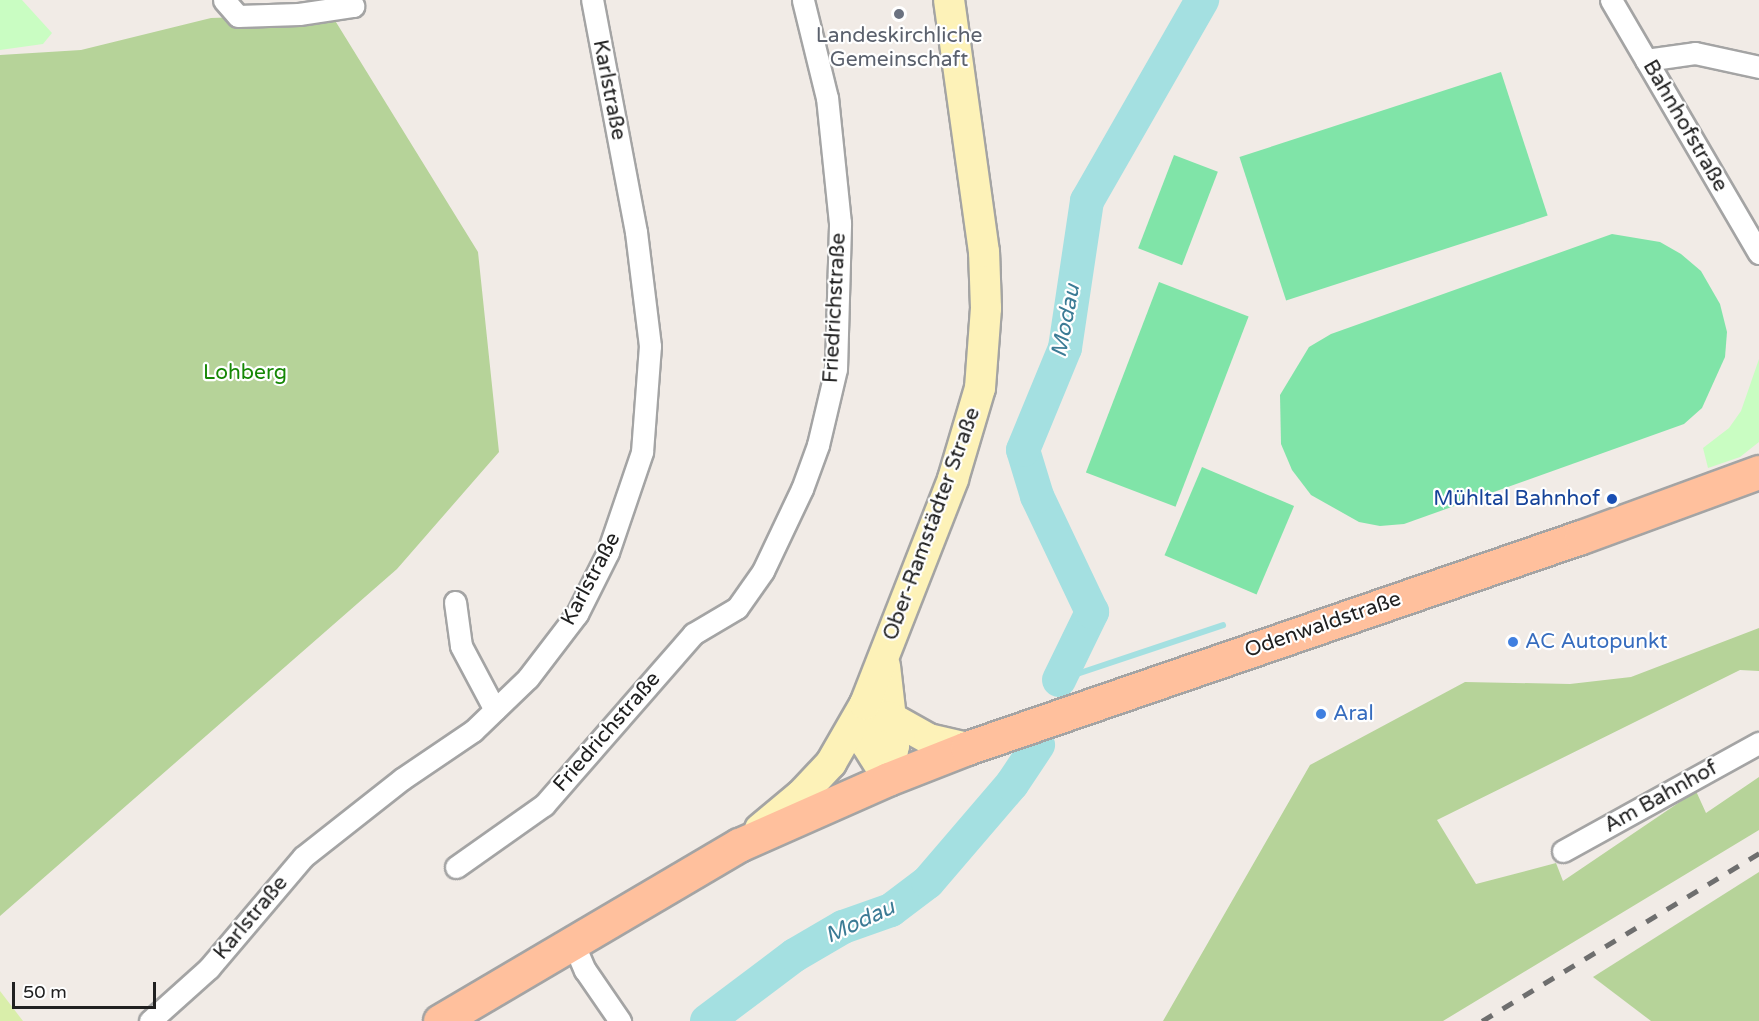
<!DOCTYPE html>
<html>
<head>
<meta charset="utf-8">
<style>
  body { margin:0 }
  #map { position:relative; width:1759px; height:1021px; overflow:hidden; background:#f1ebe6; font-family:"Varela Round",sans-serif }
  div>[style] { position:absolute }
  .grass>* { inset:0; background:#d9eeaa }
  .forest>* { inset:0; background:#b6d399 }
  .park>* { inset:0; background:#c9fdc2 }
  .pitch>* { inset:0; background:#80e4a8; transform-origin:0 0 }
  .stream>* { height:6px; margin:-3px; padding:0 3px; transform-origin:3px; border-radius:3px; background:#a4e0e1 }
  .river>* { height:34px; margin:-17px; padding:0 17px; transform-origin:17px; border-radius:17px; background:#a4e0e1 }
  .roads { filter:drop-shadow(2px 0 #a4a4a4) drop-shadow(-2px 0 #a4a4a4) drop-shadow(0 2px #a4a4a4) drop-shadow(0 -2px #a4a4a4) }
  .minor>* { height:21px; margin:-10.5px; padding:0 10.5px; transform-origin:10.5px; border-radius:10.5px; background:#fff }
  .secondary>* { height:30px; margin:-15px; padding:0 15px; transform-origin:15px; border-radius:15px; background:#fdf2b8 }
  .primary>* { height:33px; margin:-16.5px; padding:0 16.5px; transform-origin:16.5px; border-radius:16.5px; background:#ffc09d }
  .rail>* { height:4.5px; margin-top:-2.25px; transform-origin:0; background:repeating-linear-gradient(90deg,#6e6e6e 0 12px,transparent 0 24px) }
  .dots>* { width:16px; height:16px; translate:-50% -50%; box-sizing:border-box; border:3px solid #fff; border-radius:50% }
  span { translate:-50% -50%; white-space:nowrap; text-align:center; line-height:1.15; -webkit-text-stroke:4.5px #fff; paint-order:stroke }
  .worship-label { font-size:21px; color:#5b616d }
  .street-label { font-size:21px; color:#202020 }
  .park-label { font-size:21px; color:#168705 }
  .transit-label { font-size:21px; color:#164399 }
  .right { translate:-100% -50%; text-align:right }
  .shop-label { font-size:21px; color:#366cbe }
  .left { translate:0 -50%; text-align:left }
  .water-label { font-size:22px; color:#3b7b95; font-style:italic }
  .scale { position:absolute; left:12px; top:982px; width:144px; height:27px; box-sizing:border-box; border:3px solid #202020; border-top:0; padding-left:8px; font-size:18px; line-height:21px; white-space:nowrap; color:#202020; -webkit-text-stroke:4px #fff; paint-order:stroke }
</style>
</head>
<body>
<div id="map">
  <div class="grass">
    <div style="clip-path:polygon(0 991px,23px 1021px,0 1021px)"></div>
  </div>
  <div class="forest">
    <div style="clip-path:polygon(331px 14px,478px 252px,499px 452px,397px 569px,0 916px,0 55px,81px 50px,211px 18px)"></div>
    <div style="clip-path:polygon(1759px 628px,1759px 671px,1740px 670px,1437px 820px,1476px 884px,1556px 863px,1563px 881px,1696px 791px,1706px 813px,1759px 777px,1759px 830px,1443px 1021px,1163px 1021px,1310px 765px,1465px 682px,1570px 684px,1631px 677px)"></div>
    <div style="clip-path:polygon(1759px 872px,1759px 1021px,1651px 1021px,1593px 977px)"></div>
  </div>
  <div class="park">
    <div style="clip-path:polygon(0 0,22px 0,52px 33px,43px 44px,0 50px)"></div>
    <div style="clip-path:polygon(1759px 359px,1759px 442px,1740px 457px,1708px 468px,1703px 448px,1729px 428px,1741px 411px)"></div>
  </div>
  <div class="pitch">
    <div style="left:1501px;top:72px;width:151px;height:275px;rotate:72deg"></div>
    <div style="left:1174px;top:155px;width:47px;height:100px;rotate:21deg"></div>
    <div style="clip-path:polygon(1612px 234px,1660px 242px,1681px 254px,1701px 271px,1720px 304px,1727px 332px,1725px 357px,1702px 408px,1684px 424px,1404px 524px,1380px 526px,1359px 522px,1311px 495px,1292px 470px,1281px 444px,1280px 395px,1309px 347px,1331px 334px)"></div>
    <div style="left:1159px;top:282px;width:96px;height:204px;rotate:21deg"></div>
    <div style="left:1202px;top:467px;width:100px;height:96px;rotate:23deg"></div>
  </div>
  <div class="stream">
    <div style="left:1059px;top:680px;width:173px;rotate:-18.5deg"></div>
  </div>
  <div class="river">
    <div style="left:1059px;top:680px;width:76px;rotate:-64.1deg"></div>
    <div style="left:1092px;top:612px;width:128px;rotate:-115.4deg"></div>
    <div style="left:1037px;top:496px;width:48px;rotate:-106.9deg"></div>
    <div style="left:1023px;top:450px;width:110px;rotate:-67.6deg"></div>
    <div style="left:1065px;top:348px;width:149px;rotate:-81.5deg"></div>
    <div style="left:1087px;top:201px;width:232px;rotate:-60.2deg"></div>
    <div style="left:707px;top:1021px;width:110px;rotate:-36.9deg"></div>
    <div style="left:795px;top:955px;width:56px;rotate:-30.3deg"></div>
    <div style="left:843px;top:927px;width:51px;rotate:-19.5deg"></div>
    <div style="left:891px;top:910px;width:46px;rotate:-37.1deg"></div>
    <div style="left:928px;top:882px;width:129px;rotate:-49.4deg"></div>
    <div style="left:1012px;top:784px;width:47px;rotate:-56.3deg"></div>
  </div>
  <div class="roads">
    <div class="minor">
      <div style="left:224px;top:0;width:21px;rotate:49deg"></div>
      <div style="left:238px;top:16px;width:61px;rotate:-1.9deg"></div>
      <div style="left:299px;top:14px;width:55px;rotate:-8.4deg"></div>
      <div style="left:353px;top:6px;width:7px;rotate:-117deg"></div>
      <div style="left:1611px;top:0;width:293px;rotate:59.7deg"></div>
      <div style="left:1646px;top:60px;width:49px;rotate:-8.1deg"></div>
      <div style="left:1695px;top:53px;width:66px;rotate:12.3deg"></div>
      <div style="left:455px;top:602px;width:44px;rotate:82.2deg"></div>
      <div style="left:461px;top:646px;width:72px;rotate:62deg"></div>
      <div style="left:1563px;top:851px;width:224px;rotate:-28.9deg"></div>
      <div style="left:456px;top:867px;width:108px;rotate:-35.2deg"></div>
      <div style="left:544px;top:805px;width:227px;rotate:-48.9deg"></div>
      <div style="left:693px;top:634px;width:51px;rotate:-30.6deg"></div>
      <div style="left:737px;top:608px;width:45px;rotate:-54.9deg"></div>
      <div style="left:763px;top:571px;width:91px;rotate:-64.6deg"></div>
      <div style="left:802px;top:489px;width:47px;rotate:-70deg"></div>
      <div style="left:818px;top:445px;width:78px;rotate:-76.7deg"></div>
      <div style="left:836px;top:369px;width:146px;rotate:-88.4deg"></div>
      <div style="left:840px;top:223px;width:126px;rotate:-95.9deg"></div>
      <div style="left:827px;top:98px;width:101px;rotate:-103.8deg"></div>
      <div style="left:572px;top:940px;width:33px;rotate:67deg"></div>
      <div style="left:585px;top:970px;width:62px;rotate:55.5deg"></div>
      <div style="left:150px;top:1021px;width:79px;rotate:-41.9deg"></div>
      <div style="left:209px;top:968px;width:145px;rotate:-49.7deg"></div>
      <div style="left:303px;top:857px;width:126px;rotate:-38.2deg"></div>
      <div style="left:402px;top:779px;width:86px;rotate:-34.1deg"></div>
      <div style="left:473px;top:731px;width:76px;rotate:-43.9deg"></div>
      <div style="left:528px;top:678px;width:81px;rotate:-52.6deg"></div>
      <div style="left:577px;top:614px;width:69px;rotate:-63.4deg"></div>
      <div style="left:608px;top:552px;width:106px;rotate:-71.2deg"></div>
      <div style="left:642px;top:452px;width:106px;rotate:-85.7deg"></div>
      <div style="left:650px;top:346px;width:115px;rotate:-97deg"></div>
      <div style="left:636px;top:232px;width:236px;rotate:-100.7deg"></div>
    </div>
    <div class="secondary">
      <div style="left:885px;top:666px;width:80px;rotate:83.5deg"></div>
      <div style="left:894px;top:745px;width:35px;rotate:100deg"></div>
      <div style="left:865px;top:704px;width:41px;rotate:87.2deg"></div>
      <div style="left:867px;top:745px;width:40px;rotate:58deg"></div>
      <div style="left:888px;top:716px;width:47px;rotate:29.3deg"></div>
      <div style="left:929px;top:739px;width:39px;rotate:13deg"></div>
      <div style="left:760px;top:829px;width:53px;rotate:-39.7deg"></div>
      <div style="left:801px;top:795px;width:44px;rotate:-46.8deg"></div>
      <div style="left:831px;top:763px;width:68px;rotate:-60deg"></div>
      <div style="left:865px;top:704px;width:242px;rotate:-68.6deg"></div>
      <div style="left:953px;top:479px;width:95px;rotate:-73.5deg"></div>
      <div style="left:980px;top:388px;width:80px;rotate:-85.7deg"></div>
      <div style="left:986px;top:308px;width:56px;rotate:-92deg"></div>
      <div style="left:984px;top:252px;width:254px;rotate:-97.9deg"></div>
    </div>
    <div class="primary">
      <div style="left:440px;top:1021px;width:347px;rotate:-30.5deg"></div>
      <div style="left:739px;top:845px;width:163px;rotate:-23.9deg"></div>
      <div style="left:888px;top:779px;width:85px;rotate:-21.4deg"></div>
      <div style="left:967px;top:748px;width:649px;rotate:-18.97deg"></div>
      <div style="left:1581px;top:537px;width:189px;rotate:-20.1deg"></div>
    </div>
  </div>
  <div class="rail">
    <div style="left:1482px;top:1021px;width:324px;rotate:-31.2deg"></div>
  </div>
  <div class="dots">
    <div style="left:899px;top:14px;background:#6b7280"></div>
    <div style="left:1612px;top:499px;background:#1a4fb4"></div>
    <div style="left:1513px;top:642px;background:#3f7fe0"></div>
    <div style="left:1321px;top:714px;background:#3f7fe0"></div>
  </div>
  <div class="worship-label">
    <span style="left:899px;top:48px">Landeskirchliche<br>Gemeinschaft</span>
  </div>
  <div class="street-label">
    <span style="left:609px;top:90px;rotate:79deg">Karlstraße</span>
    <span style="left:1685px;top:126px;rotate:60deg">Bahnhofstraße</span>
    <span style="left:835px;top:308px;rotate:-87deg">Friedrichstraße</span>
    <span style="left:932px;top:524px;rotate:-70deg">Ober-Ramstädter Straße</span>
    <span style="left:591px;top:579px;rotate:-62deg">Karlstraße</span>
    <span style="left:1323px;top:625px;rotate:-19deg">Odenwaldstraße</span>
    <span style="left:607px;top:732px;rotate:-49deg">Friedrichstraße</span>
    <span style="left:1661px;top:797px;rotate:-29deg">Am Bahnhof</span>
    <span style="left:251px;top:918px;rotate:-50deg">Karlstraße</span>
  </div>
  <div class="park-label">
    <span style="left:245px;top:373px">Lohberg</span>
  </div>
  <div class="transit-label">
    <span class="right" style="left:1600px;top:499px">Mühltal Bahnhof</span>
  </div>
  <div class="shop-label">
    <span class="left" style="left:1525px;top:642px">AC Autopunkt</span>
    <span class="left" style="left:1333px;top:714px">Aral</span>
  </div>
  <div class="water-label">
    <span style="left:1066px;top:321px;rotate:-79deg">Modau</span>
    <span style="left:860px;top:922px;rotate:-25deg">Modau</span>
  </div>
  <div class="scale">50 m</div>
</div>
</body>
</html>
